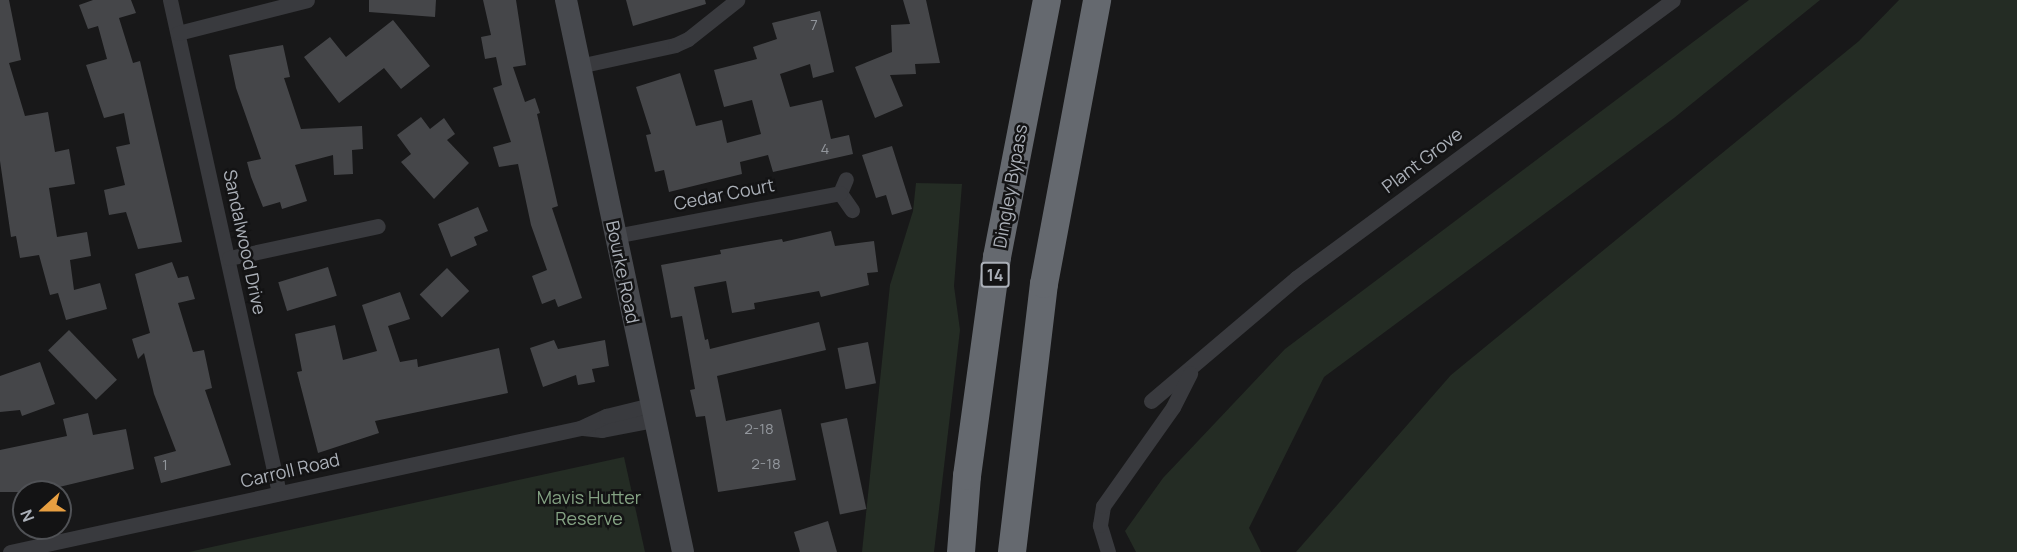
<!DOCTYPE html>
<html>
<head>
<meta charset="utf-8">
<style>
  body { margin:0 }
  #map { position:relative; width:2017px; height:552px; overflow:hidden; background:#181819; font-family:Manrope,sans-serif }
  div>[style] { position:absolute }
  .green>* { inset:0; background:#242c24 }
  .building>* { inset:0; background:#454649; transform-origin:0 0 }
  .street>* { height:15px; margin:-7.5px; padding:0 7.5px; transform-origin:7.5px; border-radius:7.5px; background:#393a3e }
  .secondary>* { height:22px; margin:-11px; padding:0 11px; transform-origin:11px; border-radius:11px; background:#47494e }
  .highway>* { height:28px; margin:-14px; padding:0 14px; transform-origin:14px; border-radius:14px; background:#65696f }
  span { translate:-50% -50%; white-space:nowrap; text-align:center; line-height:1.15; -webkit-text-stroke:5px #131314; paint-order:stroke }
  .number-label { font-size:15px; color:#92969c }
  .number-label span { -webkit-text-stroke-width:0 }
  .shield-label span { padding:2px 4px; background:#131314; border:2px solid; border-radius:4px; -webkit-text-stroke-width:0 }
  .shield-label { font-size:16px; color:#abb0b8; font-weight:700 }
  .street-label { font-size:18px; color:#abb0b8 }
  .park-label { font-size:18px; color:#84a283 }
  .north { position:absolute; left:12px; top:480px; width:60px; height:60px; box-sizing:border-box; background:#131314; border:2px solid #505256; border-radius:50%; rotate:249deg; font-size:16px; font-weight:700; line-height:24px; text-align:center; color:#abb0b8 }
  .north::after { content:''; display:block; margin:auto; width:21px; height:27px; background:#e89f41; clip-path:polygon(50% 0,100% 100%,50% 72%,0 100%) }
</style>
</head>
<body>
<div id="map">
  <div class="green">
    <div style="clip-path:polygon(1749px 0,1820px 0,1674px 118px,1324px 377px,1249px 528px,1261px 552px,1136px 552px,1125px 531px,1163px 478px,1285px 349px)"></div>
    <div style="clip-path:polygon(1899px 0,2017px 0,2017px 552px,1296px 552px,1451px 375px,1859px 41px)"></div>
    <div style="clip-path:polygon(916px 183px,962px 184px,954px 286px,960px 330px,934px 552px,862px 552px,890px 285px,913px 211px)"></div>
    <div style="clip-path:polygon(624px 457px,645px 552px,189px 552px)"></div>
  </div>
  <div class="building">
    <div style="clip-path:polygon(0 0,9px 0,21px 60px,9px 63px,25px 116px,48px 112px,55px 152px,69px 149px,75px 184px,49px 188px,57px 237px,87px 232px,91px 256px,70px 260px,74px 290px,100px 283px,107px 309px,66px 320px,58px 293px,50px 295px,39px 255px,20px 258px,16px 236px,11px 237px,0 161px)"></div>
    <div style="clip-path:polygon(93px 0,131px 0,136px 13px,119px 18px,133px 63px,140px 61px,182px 242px,138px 249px,126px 212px,109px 215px,104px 190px,125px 185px,116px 147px,130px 144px,124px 113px,104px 118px,86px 65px,107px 59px,98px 26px,88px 29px,79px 5px)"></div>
    <div style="clip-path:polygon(369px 0,436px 0,435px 17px,369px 12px)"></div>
    <div style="clip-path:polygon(483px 0,516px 0,526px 65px,513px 67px,525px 102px,535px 98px,540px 113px,537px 114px,558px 206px,552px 208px,582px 298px,558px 307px,555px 299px,542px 304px,532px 276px,547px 270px,531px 225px,518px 164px,499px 167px,493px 147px,511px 142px,493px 88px,502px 85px,496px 57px,485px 59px,481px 37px,491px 35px)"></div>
    <div style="clip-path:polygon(626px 0,705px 0,706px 4px,633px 26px)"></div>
    <div style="clip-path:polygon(903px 0,926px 0,940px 63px,915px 64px,916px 74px,890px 75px,903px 106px,875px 118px,855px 67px,892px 52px,891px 25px,910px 24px)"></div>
    <div style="clip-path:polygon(820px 11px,834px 72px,813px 78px,810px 64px,780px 74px,790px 107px,822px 100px,831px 139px,849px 135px,853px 154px,773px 172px,768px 155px,740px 162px,742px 174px,669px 192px,664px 170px,655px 172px,646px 135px,651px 134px,636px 87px,680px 73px,696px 126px,722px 120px,727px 143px,761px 134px,752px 100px,724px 107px,714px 70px,757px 59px,753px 47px,777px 39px,772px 23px)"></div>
    <div style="clip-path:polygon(393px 20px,430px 66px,401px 89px,384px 68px,339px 103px,304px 57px,330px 37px,346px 57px)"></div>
    <div style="clip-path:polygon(283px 45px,290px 77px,284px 78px,301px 129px,362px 126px,363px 149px,352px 150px,353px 174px,334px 175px,333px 155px,295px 165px,307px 201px,282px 209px,280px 202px,263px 207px,251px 177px,247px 162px,261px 159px,236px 88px,229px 55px)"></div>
    <div style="clip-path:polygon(421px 117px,430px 129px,444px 118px,455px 134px,447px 140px,469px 163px,434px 199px,401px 162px,411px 154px,397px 135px)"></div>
    <div style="clip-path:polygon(892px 146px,912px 209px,892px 215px,886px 195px,876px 198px,862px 155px)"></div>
    <div style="clip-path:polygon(478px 207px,488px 231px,474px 237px,477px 245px,451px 257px,438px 224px)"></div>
    <div style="clip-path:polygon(831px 231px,835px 246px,874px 241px,878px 272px,867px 273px,869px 285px,821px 297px,819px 291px,754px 303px,755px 309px,732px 313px,726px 281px,694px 287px,705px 340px,708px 339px,710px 349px,819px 322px,826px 350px,717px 376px,726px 421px,781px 409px,796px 480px,718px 492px,705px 416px,696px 417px,690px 390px,695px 389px,682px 316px,671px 318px,661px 265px,721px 254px,720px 250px,782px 239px,783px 242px)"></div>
    <div style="clip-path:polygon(172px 262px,178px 278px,188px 276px,195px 299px,178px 303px,193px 352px,204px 350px,212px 388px,205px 390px,231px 465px,161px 483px,154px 457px,176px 451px,154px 394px,144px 353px,138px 359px,132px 339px,150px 333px,135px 274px)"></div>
    <div style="left:328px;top:267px;width:30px;height:52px;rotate:73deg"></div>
    <div style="left:447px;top:268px;width:32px;height:38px;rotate:46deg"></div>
    <div style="clip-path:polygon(400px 292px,410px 319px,388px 326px,400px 362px,417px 359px,418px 367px,499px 348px,508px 393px,375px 421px,379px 433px,318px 453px,297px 372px,302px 371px,295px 334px,335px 325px,343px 360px,377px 351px,362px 305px)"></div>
    <div style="left:69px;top:330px;width:69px;height:29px;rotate:46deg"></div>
    <div style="clip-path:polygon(554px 340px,558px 349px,605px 340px,609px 366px,592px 369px,595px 382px,578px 385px,576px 375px,543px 387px,530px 348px)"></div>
    <div style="left:868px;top:342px;width:42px;height:31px;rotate:79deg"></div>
    <div style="clip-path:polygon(40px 362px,55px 404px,22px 416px,20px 410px,0 412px,0 376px)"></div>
    <div style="clip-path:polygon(88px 413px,93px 435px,126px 429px,134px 469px,55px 488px,56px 492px,0 492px,0 450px,67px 436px,63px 419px)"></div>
    <div style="left:847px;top:418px;width:93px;height:27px;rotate:78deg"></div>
    <div style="clip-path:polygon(828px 521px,837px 552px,800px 552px,794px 532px)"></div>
  </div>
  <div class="street">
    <div style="left:170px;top:0;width:505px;rotate:77.53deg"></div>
    <div style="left:178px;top:33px;width:133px;rotate:-14.3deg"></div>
    <div style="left:579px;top:66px;width:98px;rotate:-12.3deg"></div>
    <div style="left:675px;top:45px;width:14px;rotate:-25deg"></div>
    <div style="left:688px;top:39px;width:63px;rotate:-38.5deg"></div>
    <div style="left:840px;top:193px;width:21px;rotate:55deg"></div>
    <div style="left:840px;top:193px;width:15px;rotate:-67deg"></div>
    <div style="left:615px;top:236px;width:229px;rotate:-10.8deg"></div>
    <div style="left:229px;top:258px;width:152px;rotate:-12.1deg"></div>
    <div style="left:1151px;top:401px;width:190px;rotate:-40.3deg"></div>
    <div style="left:1296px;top:278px;width:468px;rotate:-36.4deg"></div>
    <div style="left:583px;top:428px;width:19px;rotate:6deg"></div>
    <div style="left:602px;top:430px;width:53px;rotate:-10.9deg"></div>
    <div style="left:10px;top:552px;width:583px;rotate:-12.27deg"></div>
    <div style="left:580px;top:428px;width:29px;rotate:-25deg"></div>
    <div style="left:606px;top:416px;width:46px;rotate:-13.7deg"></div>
    <div style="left:1108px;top:552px;width:28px;rotate:-107deg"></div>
    <div style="left:1100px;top:525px;width:19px;rotate:-81deg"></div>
    <div style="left:1103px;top:506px;width:121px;rotate:-54.7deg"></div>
    <div style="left:1173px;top:407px;width:38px;rotate:-63deg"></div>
  </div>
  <div class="secondary">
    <div style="left:566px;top:0;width:564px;rotate:78.03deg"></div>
  </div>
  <div class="highway">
    <div style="left:961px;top:552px;width:76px;rotate:-85.5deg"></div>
    <div style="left:967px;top:476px;width:221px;rotate:-82.2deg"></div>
    <div style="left:997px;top:257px;width:262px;rotate:-79deg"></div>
    <div style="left:1012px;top:552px;width:270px;rotate:-83.2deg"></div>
    <div style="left:1044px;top:284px;width:289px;rotate:-79.4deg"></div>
  </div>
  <div class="number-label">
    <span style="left:814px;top:25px">7</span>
    <span style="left:825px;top:149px">4</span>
    <span style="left:759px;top:429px">2-18</span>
    <span style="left:766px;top:464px">2-18</span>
    <span style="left:165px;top:465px">1</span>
  </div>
  <div class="shield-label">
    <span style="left:995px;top:275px">14</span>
  </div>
  <div class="street-label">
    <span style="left:1422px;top:160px;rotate:-37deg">Plant Grove</span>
    <span style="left:1010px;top:186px;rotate:-80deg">Dingley Bypass</span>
    <span style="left:724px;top:194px;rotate:-11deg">Cedar Court</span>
    <span style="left:245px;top:242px;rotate:78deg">Sandalwood Drive</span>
    <span style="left:623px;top:272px;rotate:78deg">Bourke Road</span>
    <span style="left:290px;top:470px;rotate:-13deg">Carroll Road</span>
  </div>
  <div class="park-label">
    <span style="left:589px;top:508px">Mavis Hutter<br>Reserve</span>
  </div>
  <div class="north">N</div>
</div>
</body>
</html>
